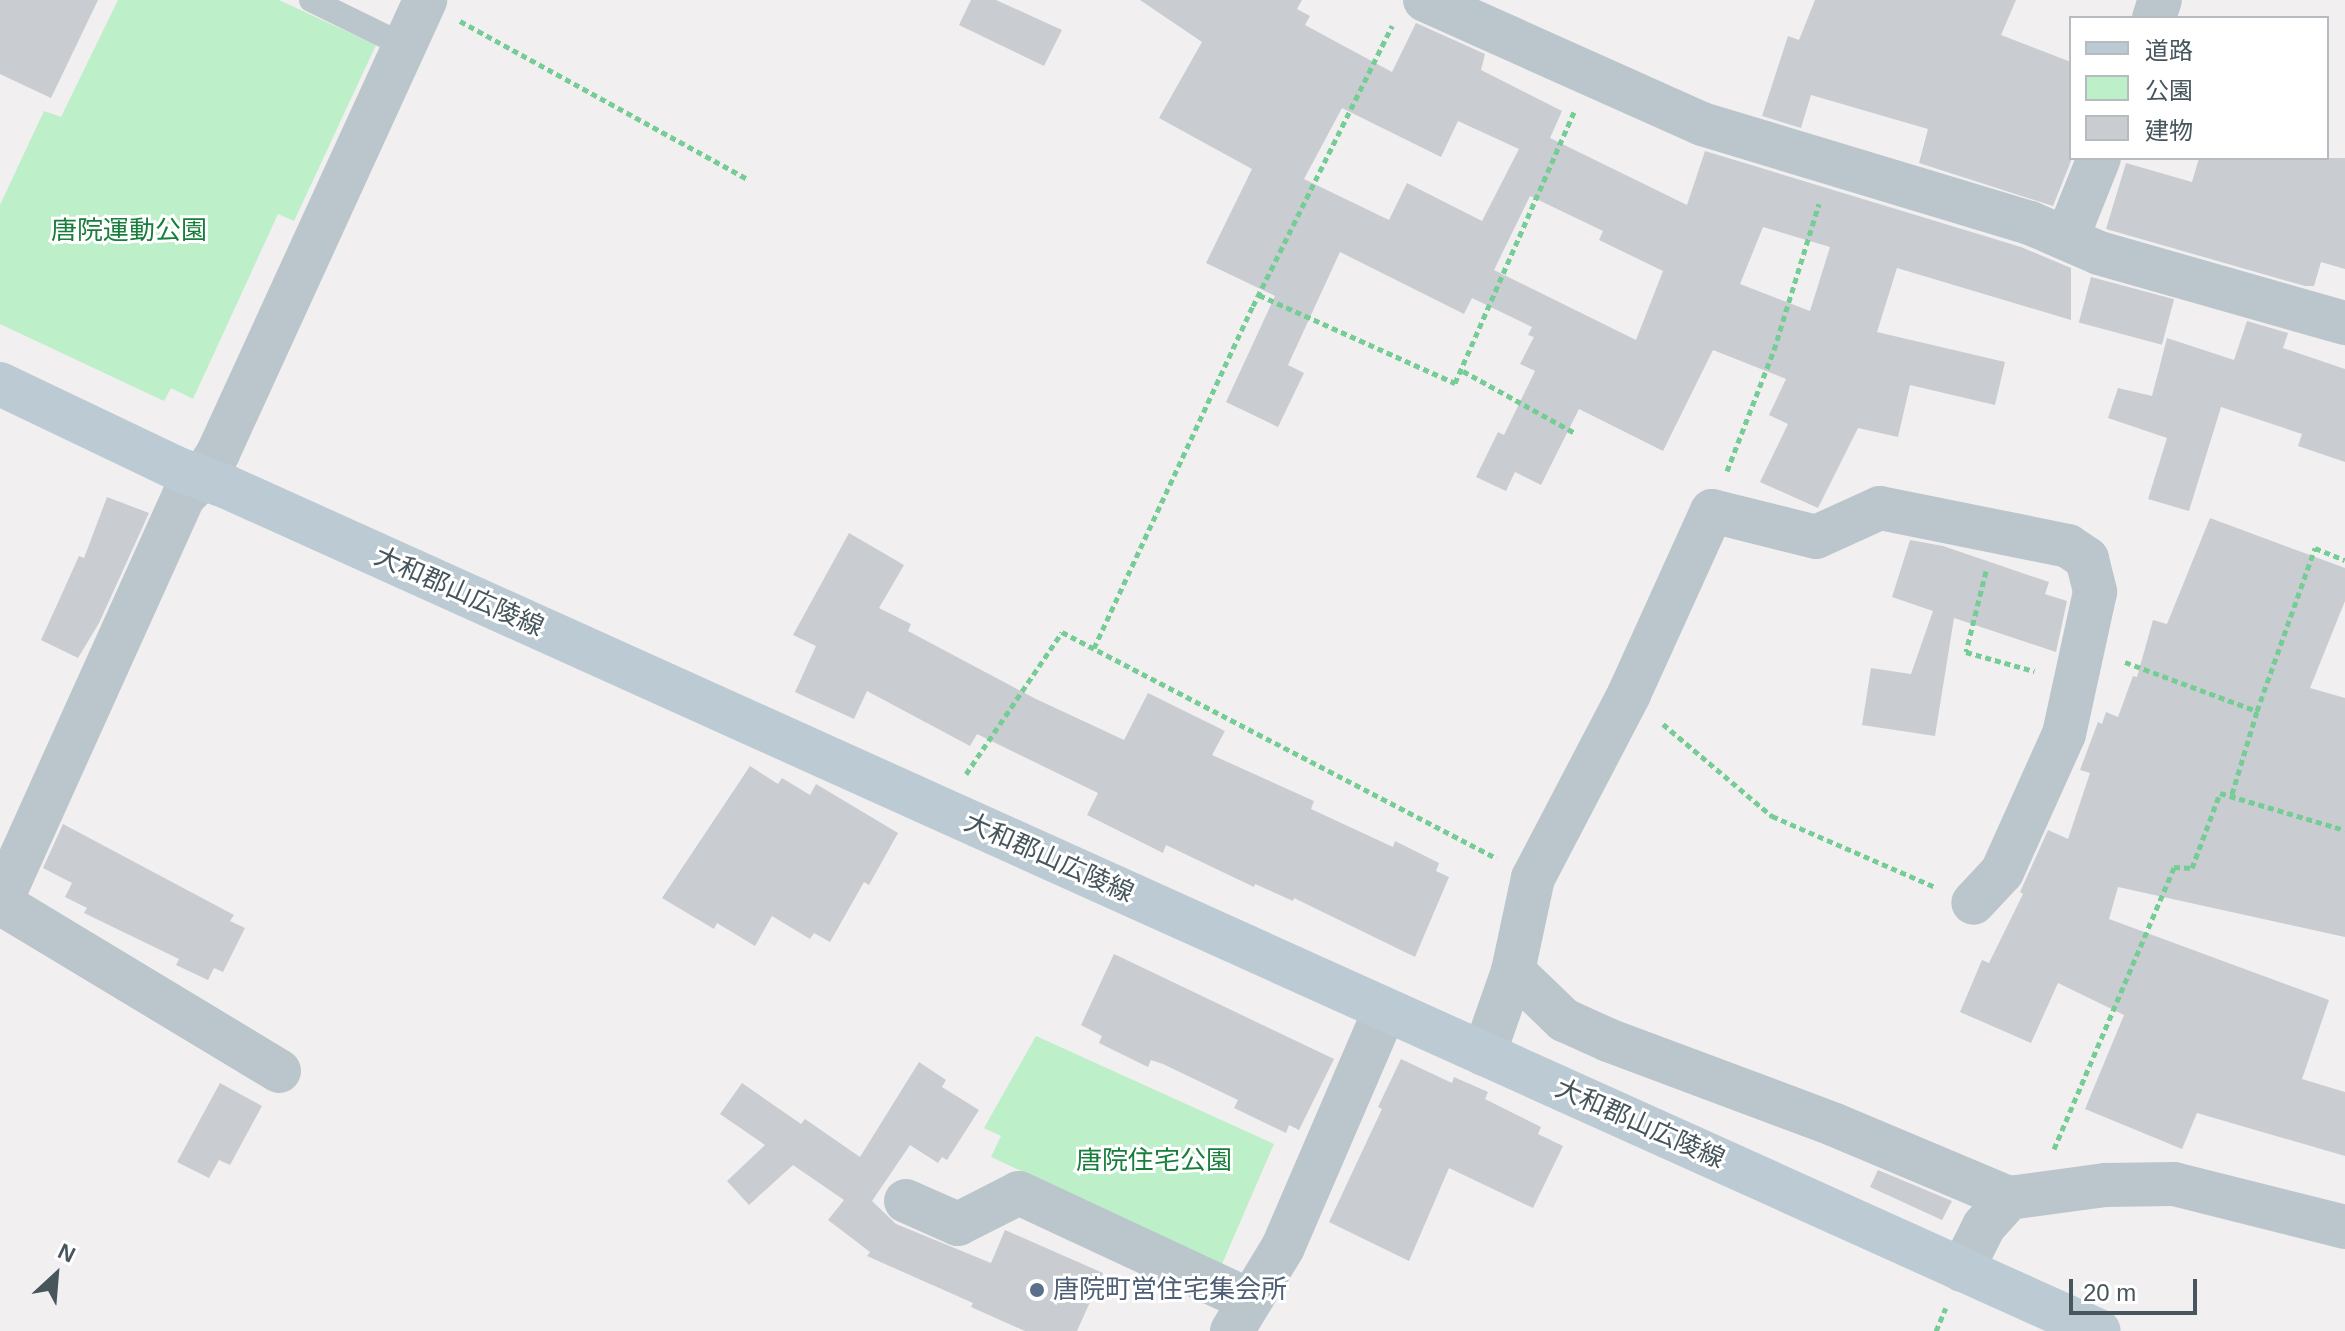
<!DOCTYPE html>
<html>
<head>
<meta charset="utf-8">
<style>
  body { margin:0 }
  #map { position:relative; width:2345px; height:1331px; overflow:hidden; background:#f1efef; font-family:Helvetica,"Noto Sans JP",sans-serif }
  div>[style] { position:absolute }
  .green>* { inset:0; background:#bdefc9 }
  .building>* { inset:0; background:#c9cdd1; transform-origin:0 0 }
  .path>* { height:5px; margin-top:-2.5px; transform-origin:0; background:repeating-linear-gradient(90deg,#75cd95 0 6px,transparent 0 10px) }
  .service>* { height:24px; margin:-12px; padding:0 12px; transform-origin:12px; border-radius:12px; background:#bac6cc }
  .minor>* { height:44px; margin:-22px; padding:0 22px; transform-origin:22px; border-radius:22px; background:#bac6cc }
  .secondary>* { height:44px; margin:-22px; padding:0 22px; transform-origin:22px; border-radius:22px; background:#bccad3 }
  .dots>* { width:22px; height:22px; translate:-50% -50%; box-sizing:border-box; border:4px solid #fff; border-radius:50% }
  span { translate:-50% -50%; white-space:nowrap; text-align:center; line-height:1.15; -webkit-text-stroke:6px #fff; paint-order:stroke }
  .park-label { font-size:26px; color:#177e3b }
  .street-label { font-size:26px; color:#47555c }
  .service-label { font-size:26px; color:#4e5e75 }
  .left { translate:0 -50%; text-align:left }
  .legend { position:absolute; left:2069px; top:16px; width:260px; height:144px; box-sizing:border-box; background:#fff; border:2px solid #b5bbbe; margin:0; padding:10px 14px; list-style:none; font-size:24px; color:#47555c }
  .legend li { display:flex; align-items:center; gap:16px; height:40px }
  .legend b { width:40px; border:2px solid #b5bbbe }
  .north { position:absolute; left:16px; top:1235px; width:80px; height:80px; -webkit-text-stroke:6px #fff; paint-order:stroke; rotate:26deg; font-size:22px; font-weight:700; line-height:32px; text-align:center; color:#47555c }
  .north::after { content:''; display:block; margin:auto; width:28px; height:36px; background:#47555c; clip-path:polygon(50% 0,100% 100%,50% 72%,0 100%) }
  .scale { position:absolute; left:2069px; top:1279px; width:128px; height:36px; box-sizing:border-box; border:4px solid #47555c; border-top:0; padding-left:10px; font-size:24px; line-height:28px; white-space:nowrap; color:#47555c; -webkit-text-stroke:6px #fff; paint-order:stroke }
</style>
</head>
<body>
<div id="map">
  <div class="green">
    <div style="clip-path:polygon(118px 0,279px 0,376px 45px,294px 221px,278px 214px,193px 399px,171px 388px,164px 401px,0 324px,0 205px,44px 111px,61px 117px)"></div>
    <div style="clip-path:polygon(1036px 1036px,1274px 1144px,1222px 1264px,991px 1157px,1001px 1136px,984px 1128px)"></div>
  </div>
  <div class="building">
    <div style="clip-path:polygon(0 0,98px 0,51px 98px,0 74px)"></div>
    <div style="clip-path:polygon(971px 0,996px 0,1062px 30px,1044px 66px,959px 25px)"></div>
    <div style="clip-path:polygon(evenodd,1140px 0,1302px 0,1297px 9px,1310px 16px,1305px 25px,1392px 72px,1416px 23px,1485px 54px,1481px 70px,1562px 111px,1550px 138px,1687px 205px,1705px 151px,2021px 247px,2071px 268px,2071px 320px,1897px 268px,1877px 332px,2005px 362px,1995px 405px,1910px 385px,1898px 437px,1858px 428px,1818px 508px,1760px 482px,1788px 424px,1769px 415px,1786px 379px,1713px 350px,1663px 451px,1579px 409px,1541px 485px,1515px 472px,1506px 491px,1476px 477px,1498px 432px,1504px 435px,1535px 371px,1520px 364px,1534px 337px,1528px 335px,1532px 327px,1472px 298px,1464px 314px,1340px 252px,1288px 365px,1304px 373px,1278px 427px,1226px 402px,1275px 296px,1206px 263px,1252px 169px,1159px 118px,1202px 42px,1140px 0,1342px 108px,1441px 157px,1458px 121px,1519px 149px,1482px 221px,1407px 183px,1389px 220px,1304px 179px,1342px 108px,1140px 0,1530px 196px,1603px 231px,1599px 240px,1663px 271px,1636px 340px,1494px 270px,1530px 196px,1140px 0,1763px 227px,1830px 247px,1810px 311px,1740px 284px,1763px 227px)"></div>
    <div style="clip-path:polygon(1815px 0,2016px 0,2001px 35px,2071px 62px,2071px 161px,2053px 206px,1919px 163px,1928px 129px,1811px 95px,1801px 128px,1762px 116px,1788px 36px,1799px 40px)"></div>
    <div style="clip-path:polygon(2199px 158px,2345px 158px,2345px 269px,2321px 262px,2314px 286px,2305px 286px,2106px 229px,2126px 163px,2192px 182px)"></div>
    <div style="left:2091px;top:277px;width:86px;height:47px;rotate:15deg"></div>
    <div style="clip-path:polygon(2247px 321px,2288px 333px,2283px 348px,2345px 369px,2345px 462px,2298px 446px,2302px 434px,2221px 407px,2189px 511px,2148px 499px,2167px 438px,2108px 418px,2118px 388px,2152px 396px,2167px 338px,2234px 360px)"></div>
    <div style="clip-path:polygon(107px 497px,149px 513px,99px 623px,78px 658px,41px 640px,79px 556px,84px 558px)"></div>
    <div style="clip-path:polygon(2210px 518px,2345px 568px,2345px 601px,2310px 688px,2345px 698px,2345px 937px,2118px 887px,2109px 919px,2329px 1000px,2302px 1079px,2345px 1092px,2345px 1156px,2197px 1113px,2182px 1149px,2085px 1109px,2124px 1015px,2058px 983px,2031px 1043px,1960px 1012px,1982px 960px,1989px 963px,2023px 894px,2020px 892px,2048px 830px,2068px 839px,2090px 773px,2080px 770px,2098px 722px,2102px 724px,2106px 712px,2118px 717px,2133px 676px,2137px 677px,2153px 620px,2167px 624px)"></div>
    <div style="clip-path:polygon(849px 533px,904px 565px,879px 608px,911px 624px,908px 631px,1036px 699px,1124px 740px,1148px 693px,1225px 731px,1212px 755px,1314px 801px,1311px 809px,1393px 847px,1395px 841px,1439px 863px,1436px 871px,1449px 877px,1415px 957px,1294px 898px,1293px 901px,1255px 884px,1254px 887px,1166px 845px,1163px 853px,1087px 815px,1098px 793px,977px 734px,970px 746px,867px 691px,854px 719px,795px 692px,816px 646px,793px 635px)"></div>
    <div style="clip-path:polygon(1910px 540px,1943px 546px,2049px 582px,2045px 594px,2067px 601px,2056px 652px,1954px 618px,1935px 736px,1862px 725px,1871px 668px,1911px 674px,1933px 611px,1892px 597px)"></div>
    <div style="clip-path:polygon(750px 766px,778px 784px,782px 778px,810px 795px,816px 784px,898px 833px,869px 885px,864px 882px,830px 942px,814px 933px,810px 939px,772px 916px,755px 946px,717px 923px,714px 929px,662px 898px)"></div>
    <div style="clip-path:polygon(63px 824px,234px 915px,230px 921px,245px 928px,223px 972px,214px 968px,208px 980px,176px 965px,179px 959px,84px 913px,87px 908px,65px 897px,72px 883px,43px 868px)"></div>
    <div style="clip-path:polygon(1114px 954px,1334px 1059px,1299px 1130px,1289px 1125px,1286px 1133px,1234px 1108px,1238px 1100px,1163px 1064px,1151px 1060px,1148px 1067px,1099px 1043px,1102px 1036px,1081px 1025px)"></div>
    <div style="clip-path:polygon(1401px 1059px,1452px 1083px,1454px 1077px,1488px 1092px,1485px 1099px,1541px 1127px,1538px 1134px,1563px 1146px,1533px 1208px,1449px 1168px,1409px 1261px,1329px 1222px,1382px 1109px,1378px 1107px)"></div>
    <div style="clip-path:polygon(919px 1062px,946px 1080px,942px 1087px,979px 1110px,947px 1160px,942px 1157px,938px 1163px,910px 1145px,872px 1201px,896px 1224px,991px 1263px,1005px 1230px,1103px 1273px,1077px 1331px,1025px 1331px,971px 1307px,973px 1303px,867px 1256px,870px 1252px,828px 1220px,844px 1200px,793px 1165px,749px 1205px,727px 1181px,765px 1145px,720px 1114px,742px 1083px,801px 1124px,805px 1119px,860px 1157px)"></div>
    <div style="clip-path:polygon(220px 1083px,262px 1106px,230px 1165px,219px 1160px,209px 1178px,177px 1162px)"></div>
    <div style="clip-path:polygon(1878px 1170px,1952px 1201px,1942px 1220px,1870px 1187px)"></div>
  </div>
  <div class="path">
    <div style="left:460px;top:21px;width:328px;rotate:28.8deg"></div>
    <div style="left:1259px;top:295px;width:215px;rotate:24.2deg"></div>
    <div style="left:1455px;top:383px;width:296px;rotate:-66.3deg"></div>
    <div style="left:1463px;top:371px;width:128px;rotate:29deg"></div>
    <div style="left:1727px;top:471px;width:130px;rotate:-68.8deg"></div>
    <div style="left:1774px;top:350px;width:153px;rotate:-72.9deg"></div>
    <div style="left:1986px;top:571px;width:83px;rotate:103.9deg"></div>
    <div style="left:1966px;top:652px;width:71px;rotate:15.6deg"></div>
    <div style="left:1094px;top:648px;width:377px;rotate:-65.1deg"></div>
    <div style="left:1253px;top:306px;width:313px;rotate:-63.6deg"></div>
    <div style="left:2125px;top:662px;width:141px;rotate:20.4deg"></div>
    <div style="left:1663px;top:724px;width:143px;rotate:40.2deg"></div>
    <div style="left:1772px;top:816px;width:176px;rotate:23.5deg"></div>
    <div style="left:966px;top:774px;width:171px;rotate:-55.9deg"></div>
    <div style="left:1062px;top:632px;width:490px;rotate:27.5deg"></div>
    <div style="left:2232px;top:794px;width:87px;rotate:-73.2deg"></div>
    <div style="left:2257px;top:711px;width:173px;rotate:-70.4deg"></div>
    <div style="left:2315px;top:548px;width:32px;rotate:22deg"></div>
    <div style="left:2054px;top:1149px;width:306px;rotate:-66.9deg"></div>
    <div style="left:2174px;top:867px;width:18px;rotate:3deg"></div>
    <div style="left:2192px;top:868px;width:80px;rotate:-69.5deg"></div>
    <div style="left:2220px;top:793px;width:130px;rotate:16.5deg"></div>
    <div style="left:1936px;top:1331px;width:25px;rotate:-67deg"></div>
  </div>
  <div class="service">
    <div style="left:311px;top:0;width:102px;rotate:26.1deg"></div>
  </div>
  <div class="minor">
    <div style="left:1425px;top:0;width:303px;rotate:24.1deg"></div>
    <div style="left:1702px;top:124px;width:343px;rotate:16.8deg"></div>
    <div style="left:2030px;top:223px;width:75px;rotate:23.5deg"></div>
    <div style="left:2099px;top:253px;width:256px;rotate:15.9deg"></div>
    <div style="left:2154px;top:18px;width:19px;rotate:-72deg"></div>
    <div style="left:2067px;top:238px;width:86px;rotate:-68.2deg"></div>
    <div style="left:1513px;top:971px;width:71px;rotate:43.9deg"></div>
    <div style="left:1564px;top:1020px;width:48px;rotate:24.4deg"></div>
    <div style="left:1608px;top:1040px;width:242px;rotate:20.5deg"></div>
    <div style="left:1835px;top:1125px;width:189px;rotate:22.8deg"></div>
    <div style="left:2009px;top:1198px;width:97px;rotate:-7.7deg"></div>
    <div style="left:2105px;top:1185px;width:69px;rotate:-0.8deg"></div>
    <div style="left:2174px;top:1184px;width:176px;rotate:14.1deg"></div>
    <div style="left:1484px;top:1054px;width:88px;rotate:-70.7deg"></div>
    <div style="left:1513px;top:971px;width:95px;rotate:-77.9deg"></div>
    <div style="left:1533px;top:878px;width:208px;rotate:-62.4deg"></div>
    <div style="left:1629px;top:694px;width:201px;rotate:-65.6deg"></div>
    <div style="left:1712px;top:511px;width:107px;rotate:14deg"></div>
    <div style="left:1816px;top:537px;width:70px;rotate:-24.4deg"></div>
    <div style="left:1880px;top:508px;width:192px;rotate:11.4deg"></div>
    <div style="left:2068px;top:546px;width:23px;rotate:34deg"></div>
    <div style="left:2087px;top:559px;width:34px;rotate:76deg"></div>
    <div style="left:2095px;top:592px;width:145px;rotate:102.3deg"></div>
    <div style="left:2064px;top:734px;width:151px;rotate:114.2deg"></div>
    <div style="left:2002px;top:872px;width:42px;rotate:133.1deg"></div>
    <div style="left:279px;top:1071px;width:314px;rotate:-148.9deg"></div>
    <div style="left:10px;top:909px;width:16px;rotate:-112deg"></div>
    <div style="left:4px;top:894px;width:437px;rotate:-65.7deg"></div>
    <div style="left:184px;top:496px;width:25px;rotate:-45deg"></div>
    <div style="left:202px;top:478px;width:30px;rotate:-57deg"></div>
    <div style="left:218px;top:453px;width:498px;rotate:-65.4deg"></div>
    <div style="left:906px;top:1201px;width:57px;rotate:23.9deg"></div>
    <div style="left:958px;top:1224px;width:68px;rotate:-26.9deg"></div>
    <div style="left:1019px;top:1193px;width:253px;rotate:25deg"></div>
    <div style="left:1962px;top:1270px;width:49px;rotate:-63.4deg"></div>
    <div style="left:1984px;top:1226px;width:38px;rotate:-48deg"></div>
    <div style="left:1232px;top:1331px;width:98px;rotate:-58.7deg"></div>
    <div style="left:1283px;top:1247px;width:258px;rotate:-66.7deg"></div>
  </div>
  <div class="secondary">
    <div style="left:0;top:384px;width:197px;rotate:25.5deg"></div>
    <div style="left:178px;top:469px;width:52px;rotate:20.2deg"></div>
    <div style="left:227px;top:487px;width:2053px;rotate:24.27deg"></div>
  </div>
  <div class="dots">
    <div style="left:1037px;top:1290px;background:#5c6f8a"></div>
  </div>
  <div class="park-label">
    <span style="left:129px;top:231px">唐院運動公園</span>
    <span style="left:1154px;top:1161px">唐院住宅公園</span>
  </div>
  <div class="street-label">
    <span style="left:459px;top:592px;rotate:24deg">大和郡山広陵線</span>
    <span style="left:1049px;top:858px;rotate:24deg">大和郡山広陵線</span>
    <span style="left:1640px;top:1124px;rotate:24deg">大和郡山広陵線</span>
  </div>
  <div class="service-label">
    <span class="left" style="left:1053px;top:1290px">唐院町営住宅集会所</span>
  </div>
  <ul class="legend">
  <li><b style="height:10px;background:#bccad3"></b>道路</li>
  <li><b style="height:22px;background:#bdefc9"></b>公園</li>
  <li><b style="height:22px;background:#c9cdd1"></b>建物</li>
  </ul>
  <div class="north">N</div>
  <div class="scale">20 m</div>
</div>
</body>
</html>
